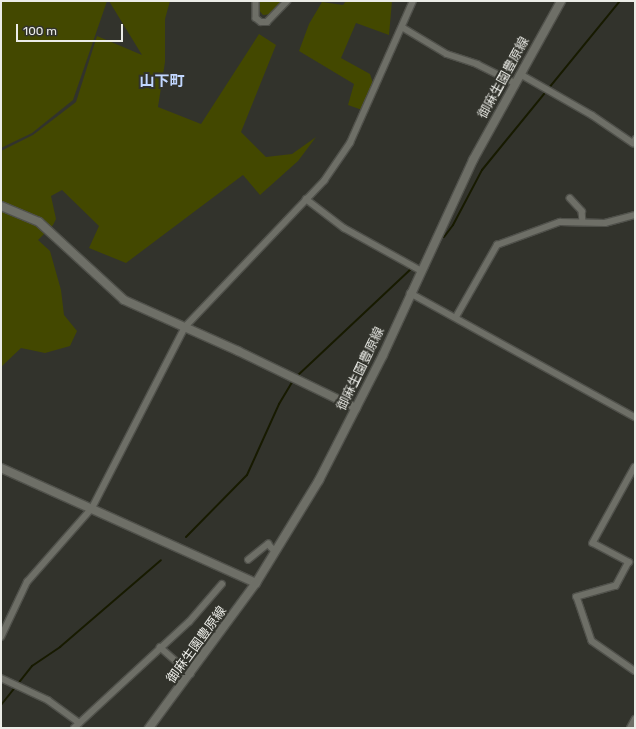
<!DOCTYPE html>
<html>
<head>
<meta charset="utf-8">
<style>
  body { margin:0 }
  #map { position:relative; width:636px; height:729px; overflow:hidden; background:#32332c; font-family:Rubik,"Noto Sans JP",sans-serif }
  div>[style] { position:absolute }
  .green>* { inset:0; background:#434800 }
  .stream>* { height:2px; margin:-1px; padding:0 1px; transform-origin:1px; border-radius:1px; background:#171a00 }
  .roads { filter:drop-shadow(1px 0 #50514b) drop-shadow(-1px 0 #50514b) drop-shadow(0 1px #50514b) drop-shadow(0 -1px #50514b) }
  .street>* { height:5.5px; margin:-2.75px; padding:0 2.75px; transform-origin:2.75px; border-radius:2.75px; background:#6e6f67 }
  .secondary>* { height:8px; margin:-4px; padding:0 4px; transform-origin:4px; border-radius:4px; background:#6e6f67 }
  span { translate:-50% -50%; white-space:nowrap; text-align:center; line-height:1.15; -webkit-text-stroke:4px #32332c; paint-order:stroke }
  .street-label { font-size:13px; color:#ebece7 }
  .quarter-label { font-size:15px; color:#c2d7ff; font-weight:700 }
  .frame { position:absolute; inset:0; border:2px solid #ebece7; pointer-events:none }
  .scale { position:absolute; left:16px; top:24px; width:107px; height:18px; box-sizing:border-box; border:2px solid #ebece7; border-top:0; padding-left:5px; font-size:12px; line-height:14px; white-space:nowrap; color:#ebece7; -webkit-text-stroke:3px #32332c; paint-order:stroke }
</style>
</head>
<body>
<div id="map">
  <div class="green">
    <div style="clip-path:polygon(1px 1px,107px 1px,73px 100px,32px 133px,1px 148px)"></div>
    <div style="clip-path:polygon(109px 1px,170px 1px,165px 19px,165px 62px,158px 107px,201px 124px,259px 34px,276px 45px,241px 132px,266px 157px,292px 154px,316px 137px,298px 161px,260px 195px,243px 175px,126px 263px,89px 248px,99px 226px,62px 190px,51px 196px,56px 219px,53px 225px,38px 240px,50px 251px,61px 290px,64px 315px,77px 331px,70px 346px,45px 353px,21px 348px,1px 367px,1px 151px,33px 135px,76px 102px,97px 36px,142px 55px)"></div>
    <div style="clip-path:polygon(259px 1px,283px 1px,272px 14px,263px 15px,258px 9px)"></div>
    <div style="clip-path:polygon(346px 1px,392px 1px,389px 35px,356px 23px,341px 58px,370px 74px,373px 83px,365px 111px,348px 105px,354px 84px,299px 51px,309px 24px,322px 2px,343px 5px)"></div>
  </div>
  <div class="stream">
    <div style="left:444px;top:237px;width:15px;rotate:-53deg"></div>
    <div style="left:453px;top:225px;width:62px;rotate:-62.2deg"></div>
    <div style="left:482px;top:170px;width:218px;rotate:-50.8deg"></div>
    <div style="left:296px;top:377px;width:158px;rotate:-43.2deg"></div>
    <div style="left:186px;top:537px;width:87px;rotate:-45.5deg"></div>
    <div style="left:247px;top:475px;width:78px;rotate:-65.7deg"></div>
    <div style="left:279px;top:404px;width:27px;rotate:-59deg"></div>
    <div style="left:1px;top:705px;width:50px;rotate:-51.5deg"></div>
    <div style="left:32px;top:666px;width:34px;rotate:-34deg"></div>
    <div style="left:60px;top:647px;width:133px;rotate:-40.7deg"></div>
  </div>
  <div class="roads">
    <div class="street">
      <div style="left:256px;top:1px;width:17px;rotate:90deg"></div>
      <div style="left:256px;top:18px;width:6px;rotate:39deg"></div>
      <div style="left:261px;top:22px;width:6px"></div>
      <div style="left:267px;top:22px;width:29px;rotate:-46deg"></div>
      <div style="left:402px;top:27px;width:52px;rotate:31deg"></div>
      <div style="left:447px;top:54px;width:32px;rotate:18deg"></div>
      <div style="left:477px;top:64px;width:42px;rotate:26.6deg"></div>
      <div style="left:520px;top:74px;width:83px;rotate:29.7deg"></div>
      <div style="left:592px;top:115px;width:50px;rotate:34.3deg"></div>
      <div style="left:633px;top:143px;width:4px;rotate:-56deg"></div>
      <div style="left:570px;top:198px;width:18px;rotate:47deg"></div>
      <div style="left:582px;top:211px;width:11px;rotate:85deg"></div>
      <div style="left:306px;top:199px;width:48px;rotate:37.3deg"></div>
      <div style="left:344px;top:228px;width:87px;rotate:28.9deg"></div>
      <div style="left:410px;top:293px;width:257px;rotate:28.9deg"></div>
      <div style="left:456px;top:317px;width:83px;rotate:-60.3deg"></div>
      <div style="left:497px;top:245px;width:67px;rotate:-20.1deg"></div>
      <div style="left:560px;top:222px;width:45px;rotate:1.3deg"></div>
      <div style="left:605px;top:223px;width:31px;rotate:-15deg"></div>
      <div style="left:635px;top:467px;width:87px;rotate:118.9deg"></div>
      <div style="left:593px;top:543px;width:41px;rotate:27.8deg"></div>
      <div style="left:629px;top:562px;width:27px;rotate:118deg"></div>
      <div style="left:616px;top:586px;width:41px;rotate:164.2deg"></div>
      <div style="left:577px;top:597px;width:46px;rotate:71.2deg"></div>
      <div style="left:592px;top:641px;width:52px;rotate:34.9deg"></div>
      <div style="left:248px;top:560px;width:26px;rotate:-39deg"></div>
      <div style="left:268px;top:544px;width:11px;rotate:45deg"></div>
      <div style="left:1px;top:637px;width:61px;rotate:-64.7deg"></div>
      <div style="left:27px;top:582px;width:98px;rotate:-48.7deg"></div>
      <div style="left:92px;top:508px;width:203px;rotate:-62.8deg"></div>
      <div style="left:185px;top:327px;width:202px;rotate:-46.4deg"></div>
      <div style="left:324px;top:181px;width:46px;rotate:-55.6deg"></div>
      <div style="left:350px;top:143px;width:155px;rotate:-66.1deg"></div>
      <div style="left:160px;top:647px;width:41px;rotate:41.1deg"></div>
      <div style="left:1px;top:678px;width:52px;rotate:25.1deg"></div>
      <div style="left:48px;top:700px;width:39px;rotate:36deg"></div>
      <div style="left:74px;top:728px;width:156px;rotate:-42.7deg"></div>
      <div style="left:189px;top:622px;width:50px;rotate:-49deg"></div>
      <div style="left:630px;top:728px;width:10px;rotate:-61deg"></div>
    </div>
    <div class="secondary">
      <div style="left:1px;top:206px;width:41px;rotate:22.8deg"></div>
      <div style="left:39px;top:222px;width:115px;rotate:42.5deg"></div>
      <div style="left:124px;top:300px;width:125px;rotate:24.1deg"></div>
      <div style="left:238px;top:351px;width:131px;rotate:25.8deg"></div>
      <div style="left:1px;top:468px;width:280px;rotate:24.3deg"></div>
      <div style="left:149px;top:728px;width:180px;rotate:-53.6deg"></div>
      <div style="left:256px;top:583px;width:121px;rotate:-58.5deg"></div>
      <div style="left:319px;top:480px;width:140px;rotate:-62.9deg"></div>
      <div style="left:383px;top:355px;width:215px;rotate:-65.2deg"></div>
      <div style="left:473px;top:160px;width:182px;rotate:-61deg"></div>
    </div>
  </div>
  <div class="street-label">
    <span style="left:504px;top:78px;rotate:-61deg">御麻生園豊原線</span>
    <span style="left:361px;top:369px;rotate:-64deg">御麻生園豊原線</span>
    <span style="left:197px;top:645px;rotate:-54deg">御麻生園豊原線</span>
  </div>
  <div class="quarter-label">
    <span style="left:162px;top:82px">山下町</span>
  </div>
  <div class="frame"></div>
  <div class="scale">100 m</div>
</div>
</body>
</html>
